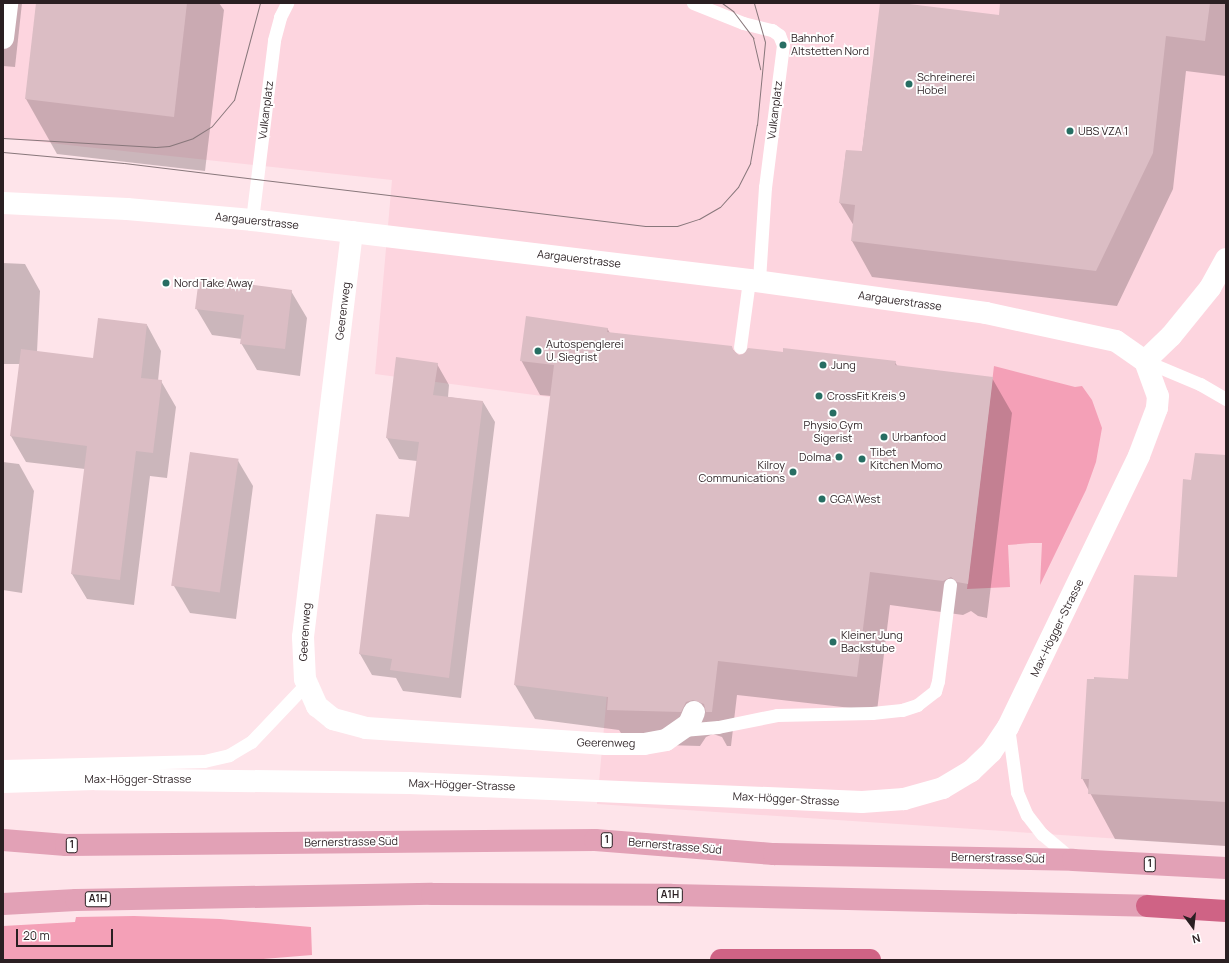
<!DOCTYPE html>
<html>
<head>
<meta charset="utf-8">
<style>
  body { margin:0 }
  #map { position:relative; width:1229px; height:963px; overflow:hidden; background:#fee4ea; font-family:Manrope,sans-serif }
  div>[style] { position:absolute }
  .built>* { inset:0; background:#fdd5df }
  .green>* { inset:0; background:#f4a0b7 }
  .shadow>* { inset:0; background:#0003 }
  .building>* { inset:0; background:#dbbdc4; transform-origin:0 0 }
  .lane>* { height:13px; margin:-6.5px; padding:0 6.5px; transform-origin:6.5px; border-radius:6.5px; background:#fff }
  .street>* { height:22px; margin:-11px; padding:0 11px; transform-origin:11px; border-radius:11px; background:#fff }
  .secondary>* { height:22px; margin:-11px; padding:0 11px; transform-origin:11px; border-radius:11px; background:#fff }
  .primary>* { height:22px; margin:-11px; padding:0 11px; transform-origin:11px; border-radius:11px; background:#e2a1b6 }
  .highway>* { height:22px; margin:-11px; padding:0 11px; transform-origin:11px; border-radius:11px; background:#cf6385 }
  .tram>* { height:1px; margin:-0.5px; padding:0 0.5px; transform-origin:0.5px; border-radius:0.5px; background:#88777b }
  .dots>* { width:11px; height:11px; translate:-50% -50%; box-sizing:border-box; border:2px solid #fff; border-radius:50% }
  span { translate:-50% -50%; white-space:nowrap; text-align:center; line-height:1.15; -webkit-text-stroke:3.5px #fff; paint-order:stroke }
  .shield-label span { padding:1px 3px; background:#fff; border:1px solid; border-radius:3px; -webkit-text-stroke-width:0 }
  .shield-label { font-size:10px; color:#2a1f22; font-weight:700 }
  .poi-label { font-size:11px; color:#2a1f22 }
  .left { translate:0 -50%; text-align:left }
  .right { translate:-100% -50%; text-align:right }
  .street-label { font-size:11px; color:#2a1f22 }
  .frame { position:absolute; inset:0; border:4px solid #2a1f22; pointer-events:none }
  .north { position:absolute; left:1173px; top:907px; width:40px; height:40px; -webkit-text-stroke:3px #fff; paint-order:stroke; rotate:165deg; font-size:11px; font-weight:700; line-height:16px; text-align:center; color:#2a1f22 }
  .north::after { content:''; display:block; margin:auto; width:14px; height:18px; background:#2a1f22; clip-path:polygon(50% 0,100% 100%,50% 72%,0 100%) }
  .scale { position:absolute; left:16px; top:929px; width:97px; height:18px; box-sizing:border-box; border:2px solid #2a1f22; border-top:0; padding-left:5px; font-size:12px; line-height:14px; white-space:nowrap; color:#2a1f22; -webkit-text-stroke:3px #fff; paint-order:stroke }
</style>
</head>
<body>
<div id="map">
  <div class="built">
    <div style="clip-path:polygon(3px 3px,1226px 3px,1226px 846px,597px 804px,633px 408px,375px 374px,392px 180px,3px 138px)"></div>
  </div>
  <div class="green">
    <div style="clip-path:polygon(994px 366px,1075px 387px,1082px 386px,1092px 400px,1102px 428px,1096px 462px,1086px 490px,1040px 585px,1042px 543px,1031px 543px,1008px 545px,1010px 587px,967px 589px)"></div>
    <div style="clip-path:polygon(134px 916px,220px 919px,311px 927px,312px 955px,251px 960px,3px 960px,3px 926px,75px 922px,76px 917px)"></div>
  </div>
  <div class="shadow">
    <div style="clip-path:polygon(3px 3px,22px 3px,15px 67px,3px 66px)"></div>
    <div style="clip-path:polygon(37px 3px,219px 3px,224px 10px,205px 171px,57px 154px,26px 99px)"></div>
    <div style="clip-path:polygon(881px 3px,1000px 16px,1001px 3px,1226px 3px,1226px 76px,1186px 71px,1173px 189px,1117px 306px,872px 277px,852px 241px,854px 226px,840px 203px,846px 151px,862px 152px)"></div>
    <div style="clip-path:polygon(3px 263px,25px 264px,40px 291px,37px 352px,94px 359px,147px 325px,161px 351px,158px 381px,161px 381px,176px 407px,167px 478px,150px 476px,134px 605px,87px 599px,72px 574px,85px 469px,26px 462px,11px 436px,20px 364px,3px 364px)"></div>
    <div style="clip-path:polygon(291px 291px,307px 318px,300px 376px,257px 370px,241px 343px,242px 339px,212px 335px,196px 308px)"></div>
    <div style="clip-path:polygon(607px 328px,610px 333px,731px 347px,738px 356px,895px 362px,898px 367px,992px 378px,1012px 413px,987px 618px,978px 616px,971px 611px,963px 615px,890px 605px,877px 711px,737px 695px,731px 746px,727px 746px,722px 737px,713px 734px,706px 737px,700px 746px,628px 744px,619px 730px,535px 719px,515px 685px,551px 396px,540px 395px,521px 360px)"></div>
    <div style="clip-path:polygon(437px 364px,449px 385px,448px 397px,483px 402px,495px 422px,461px 698px,403px 691px,396px 678px,372px 675px,360px 654px,410px 518px,417px 461px,399px 459px,387px 438px)"></div>
    <div style="clip-path:polygon(190px 454px,237px 459px,253px 486px,236px 619px,190px 613px,174px 586px)"></div>
    <div style="clip-path:polygon(1226px 456px,1226px 846px,1115px 839px,1082px 778px,1178px 578px,1192px 481px)"></div>
    <div style="clip-path:polygon(3px 462px,19px 464px,34px 491px,22px 593px,3px 590px)"></div>
  </div>
  <div class="building">
    <div style="clip-path:polygon(36px 3px,187px 3px,174px 117px,25px 99px)"></div>
    <div style="clip-path:polygon(880px 3px,901px 3px,999px 15px,1000px 3px,1210px 3px,1205px 41px,1166px 36px,1153px 153px,1096px 271px,851px 241px,855px 205px,839px 203px,846px 150px,862px 151px)"></div>
    <div style="clip-path:polygon(199px 278px,292px 290px,285px 349px,240px 344px,244px 315px,195px 309px)"></div>
    <div style="clip-path:polygon(526px 316px,608px 328px,607px 332px,732px 346px,733px 350px,739px 355px,743px 354px,748px 348px,783px 352px,783px 348px,896px 361px,895px 365px,993px 377px,968px 584px,957px 582px,951px 577px,943px 581px,870px 572px,857px 677px,718px 661px,712px 712px,706px 712px,704px 704px,693px 700px,686px 702px,681px 712px,607px 710px,608px 697px,514px 685px,554px 365px,520px 361px)"></div>
    <div style="clip-path:polygon(98px 318px,147px 324px,141px 378px,162px 380px,153px 453px,136px 451px,120px 580px,71px 574px,87px 446px,10px 436px,21px 349px,93px 358px)"></div>
    <div style="clip-path:polygon(396px 357px,438px 363px,433px 395px,483px 401px,449px 678px,390px 670px,392px 659px,359px 654px,376px 514px,409px 517px,415px 471px,419px 442px,386px 438px)"></div>
    <div style="left:190px;top:452px;width:49px;height:135px;rotate:8deg"></div>
    <div style="clip-path:polygon(1195px 453px,1226px 455px,1226px 802px,1088px 794px,1089px 779px,1081px 779px,1087px 679px,1094px 679px,1094px 677px,1128px 679px,1134px 575px,1177px 577px,1183px 479px,1191px 480px)"></div>
  </div>
  <div class="lane">
    <div style="left:693px;top:3px;width:54px;rotate:21.8deg"></div>
    <div style="left:743px;top:23px;width:30px;rotate:14deg"></div>
    <div style="left:772px;top:30px;width:9px;rotate:36deg"></div>
    <div style="left:779px;top:35px;width:11px;rotate:68deg"></div>
    <div style="left:783px;top:45px;width:143px;rotate:97.2deg"></div>
    <div style="left:765px;top:187px;width:94px;rotate:93.7deg"></div>
    <div style="left:252px;top:220px;width:181px;rotate:-83deg"></div>
    <div style="left:274px;top:40px;width:24px;rotate:-75deg"></div>
    <div style="left:280px;top:17px;width:16px;rotate:-63deg"></div>
    <div style="left:740px;top:347px;width:68px;rotate:-82.3deg"></div>
    <div style="left:1145px;top:361px;width:60px;rotate:22.7deg"></div>
    <div style="left:1200px;top:384px;width:30px;rotate:30deg"></div>
    <div style="left:1008px;top:727px;width:66px;rotate:82.1deg"></div>
    <div style="left:1017px;top:792px;width:25px;rotate:67deg"></div>
    <div style="left:1027px;top:815px;width:24px;rotate:52deg"></div>
    <div style="left:1042px;top:834px;width:40px;rotate:40deg"></div>
    <div style="left:683px;top:730px;width:35px;rotate:-5deg"></div>
    <div style="left:718px;top:727px;width:60px;rotate:-11.5deg"></div>
    <div style="left:777px;top:715px;width:95px;rotate:-1.2deg"></div>
    <div style="left:872px;top:713px;width:30px;rotate:-6deg"></div>
    <div style="left:902px;top:710px;width:16px;rotate:-18deg"></div>
    <div style="left:917px;top:705px;width:23px;rotate:-38deg"></div>
    <div style="left:935px;top:691px;width:10px;rotate:-73deg"></div>
    <div style="left:938px;top:681px;width:97px;rotate:-82.9deg"></div>
    <div style="left:3px;top:766px;width:201px;rotate:-1.4deg"></div>
    <div style="left:204px;top:761px;width:26px;rotate:-13deg"></div>
    <div style="left:229px;top:755px;width:26px;rotate:-31deg"></div>
    <div style="left:251px;top:742px;width:80px;rotate:-46.5deg"></div>
  </div>
  <div class="street">
    <div style="left:3px;top:38px;width:35px;rotate:-83deg"></div>
    <div style="left:352px;top:232px;width:408px;rotate:96.9deg"></div>
    <div style="left:303px;top:637px;width:42px;rotate:87.3deg"></div>
    <div style="left:305px;top:679px;width:30px;rotate:66deg"></div>
    <div style="left:317px;top:706px;width:21px;rotate:39deg"></div>
    <div style="left:333px;top:719px;width:34px;rotate:15deg"></div>
    <div style="left:366px;top:728px;width:241px;rotate:3.8deg"></div>
    <div style="left:606px;top:744px;width:38px"></div>
    <div style="left:644px;top:744px;width:22px;rotate:-10deg"></div>
    <div style="left:666px;top:740px;width:28px;rotate:-35deg"></div>
    <div style="left:689px;top:724px;width:13px;rotate:-67deg"></div>
    <div style="left:1145px;top:361px;width:36px;rotate:-44deg"></div>
    <div style="left:1171px;top:336px;width:62px;rotate:-50.9deg"></div>
    <div style="left:1210px;top:288px;width:33px;rotate:-61deg"></div>
  </div>
  <div class="secondary">
    <div style="left:3px;top:203px;width:124px;rotate:2.8deg"></div>
    <div style="left:127px;top:209px;width:125px;rotate:5deg"></div>
    <div style="left:252px;top:220px;width:501px;rotate:6.88deg"></div>
    <div style="left:749px;top:280px;width:239px;rotate:7.9deg"></div>
    <div style="left:986px;top:313px;width:133px;rotate:12.2deg"></div>
    <div style="left:1116px;top:341px;width:35px;rotate:35deg"></div>
    <div style="left:1145px;top:361px;width:37px;rotate:70deg"></div>
    <div style="left:1158px;top:396px;width:12px;rotate:95deg"></div>
    <div style="left:1157px;top:408px;width:51px;rotate:110.6deg"></div>
    <div style="left:1139px;top:456px;width:301px;rotate:115.8deg"></div>
    <div style="left:1008px;top:727px;width:30px;rotate:124deg"></div>
    <div style="left:991px;top:752px;width:28px;rotate:136deg"></div>
    <div style="left:971px;top:771px;width:33px;rotate:149deg"></div>
    <div style="left:943px;top:788px;width:41px;rotate:164.2deg"></div>
    <div style="left:904px;top:799px;width:42px;rotate:175.9deg"></div>
    <div style="left:862px;top:802px;width:453px;rotate:-177.6deg"></div>
    <div style="left:409px;top:783px;width:314px;rotate:-179.3deg"></div>
    <div style="left:95px;top:779px;width:92px;rotate:178.1deg"></div>
  </div>
  <div class="primary">
    <div style="left:3px;top:840px;width:63px;rotate:4.5deg"></div>
    <div style="left:66px;top:845px;width:529px;rotate:-0.54deg"></div>
    <div style="left:595px;top:840px;width:180px;rotate:4.5deg"></div>
    <div style="left:774px;top:854px;width:299px;rotate:1.1deg"></div>
    <div style="left:1073px;top:860px;width:153px;rotate:3deg"></div>
    <div style="left:3px;top:904px;width:73px;rotate:-3.1deg"></div>
    <div style="left:76px;top:900px;width:356px;rotate:-1deg"></div>
    <div style="left:432px;top:894px;width:239px;rotate:0.2deg"></div>
    <div style="left:671px;top:895px;width:476px;rotate:1.3deg"></div>
  </div>
  <div class="highway">
    <div style="left:1147px;top:906px;width:79px;rotate:3.6deg"></div>
    <div style="left:721px;top:960px;width:149px"></div>
  </div>
  <div class="tram">
    <div style="left:722px;top:3px;width:14px;rotate:36deg"></div>
    <div style="left:733px;top:11px;width:34px;rotate:53deg"></div>
    <div style="left:753px;top:38px;width:32px;rotate:77deg"></div>
    <div style="left:3px;top:138px;width:153px;rotate:3.4deg"></div>
    <div style="left:156px;top:147px;width:13px;rotate:-4deg"></div>
    <div style="left:169px;top:146px;width:25px;rotate:-18deg"></div>
    <div style="left:193px;top:138px;width:22px;rotate:-32deg"></div>
    <div style="left:212px;top:126px;width:34px;rotate:-50deg"></div>
    <div style="left:234px;top:100px;width:100px;rotate:-75deg"></div>
    <div style="left:3px;top:152px;width:121px;rotate:5.2deg"></div>
    <div style="left:124px;top:163px;width:525px;rotate:6.89deg"></div>
    <div style="left:645px;top:226px;width:32px"></div>
    <div style="left:677px;top:226px;width:23px;rotate:-18deg"></div>
    <div style="left:699px;top:219px;width:24px;rotate:-30deg"></div>
    <div style="left:720px;top:207px;width:27px;rotate:-48deg"></div>
    <div style="left:738px;top:187px;width:27px;rotate:-63deg"></div>
    <div style="left:750px;top:163px;width:39px;rotate:-80deg"></div>
    <div style="left:757px;top:125px;width:83px;rotate:-84.5deg"></div>
    <div style="left:765px;top:42px;width:41px;rotate:-105.8deg"></div>
  </div>
  <div class="dots">
    <div style="left:783px;top:45px;background:#276e63"></div>
    <div style="left:909px;top:84px;background:#276e63"></div>
    <div style="left:1070px;top:131px;background:#276e63"></div>
    <div style="left:166px;top:283px;background:#276e63"></div>
    <div style="left:538px;top:351px;background:#276e63"></div>
    <div style="left:823px;top:365px;background:#276e63"></div>
    <div style="left:819px;top:396px;background:#276e63"></div>
    <div style="left:833px;top:413px;background:#276e63"></div>
    <div style="left:884px;top:437px;background:#276e63"></div>
    <div style="left:839px;top:457px;background:#276e63"></div>
    <div style="left:862px;top:459px;background:#276e63"></div>
    <div style="left:793px;top:472px;background:#276e63"></div>
    <div style="left:822px;top:499px;background:#276e63"></div>
    <div style="left:833px;top:642px;background:#276e63"></div>
  </div>
  <div class="shield-label">
    <span style="left:607px;top:840px">1</span>
    <span style="left:72px;top:845px">1</span>
    <span style="left:1150px;top:864px">1</span>
    <span style="left:670px;top:895px">A1H</span>
    <span style="left:98px;top:899px">A1H</span>
  </div>
  <div class="poi-label">
    <span class="left" style="left:791px;top:45px">Bahnhof<br>Altstetten Nord</span>
    <span class="left" style="left:917px;top:84px">Schreinerei<br>Hobel</span>
    <span class="left" style="left:1078px;top:131px">UBS VZA 1</span>
    <span class="left" style="left:174px;top:283px">Nord Take Away</span>
    <span class="left" style="left:546px;top:351px">Autospenglerei<br>U. Siegrist</span>
    <span class="left" style="left:831px;top:365px">Jung</span>
    <span class="left" style="left:827px;top:396px">CrossFit Kreis 9</span>
    <span style="left:833px;top:432px">Physio Gym<br>Sigerist</span>
    <span class="left" style="left:892px;top:437px">Urbanfood</span>
    <span class="left" style="left:870px;top:459px">Tibet<br>Kitchen Momo</span>
    <span class="right" style="left:831px;top:457px">Dolma</span>
    <span class="right" style="left:785px;top:472px">Kilroy<br>Communications</span>
    <span class="left" style="left:830px;top:499px">GGA West</span>
    <span class="left" style="left:841px;top:642px">Kleiner Jung<br>Backstube</span>
  </div>
  <div class="street-label">
    <span style="left:266px;top:110px;rotate:-83deg">Vulkanplatz</span>
    <span style="left:775px;top:110px;rotate:-83deg">Vulkanplatz</span>
    <span style="left:257px;top:221px;rotate:6deg">Aargauerstrasse</span>
    <span style="left:579px;top:259px;rotate:7deg">Aargauerstrasse</span>
    <span style="left:900px;top:301px;rotate:8deg">Aargauerstrasse</span>
    <span style="left:343px;top:311px;rotate:-83deg">Geerenweg</span>
    <span style="left:1057px;top:628px;rotate:-64deg">Max-Högger-Strasse</span>
    <span style="left:305px;top:632px;rotate:-86deg">Geerenweg</span>
    <span style="left:606px;top:743px;rotate:1deg">Geerenweg</span>
    <span style="left:138px;top:779px">Max-Högger-Strasse</span>
    <span style="left:462px;top:785px;rotate:2deg">Max-Högger-Strasse</span>
    <span style="left:786px;top:799px;rotate:3deg">Max-Högger-Strasse</span>
    <span style="left:351px;top:842px;rotate:-1deg">Bernerstrasse Süd</span>
    <span style="left:675px;top:846px;rotate:5deg">Bernerstrasse Süd</span>
    <span style="left:998px;top:858px;rotate:1deg">Bernerstrasse Süd</span>
  </div>
  <div class="frame"></div>
  <div class="north">N</div>
  <div class="scale">20 m</div>
</div>
</body>
</html>
